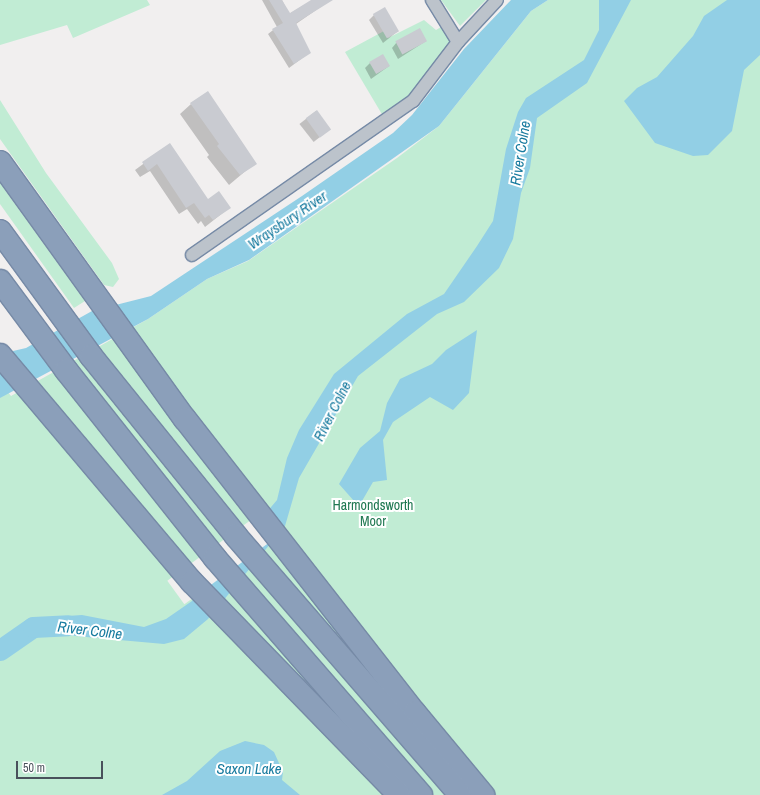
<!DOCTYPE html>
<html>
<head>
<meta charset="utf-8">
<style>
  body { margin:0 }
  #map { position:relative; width:760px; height:795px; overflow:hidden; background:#f1efef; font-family:"Archivo Narrow",sans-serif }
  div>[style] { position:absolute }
  .green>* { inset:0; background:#c1ecd4 }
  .water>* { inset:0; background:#92cfe5 }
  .pier>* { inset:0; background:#f1efef; transform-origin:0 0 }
  .shadow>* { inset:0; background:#0003; transform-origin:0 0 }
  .river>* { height:21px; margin:-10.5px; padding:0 10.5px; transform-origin:10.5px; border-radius:10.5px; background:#92cfe5 }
  .building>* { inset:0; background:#c9cbd1; transform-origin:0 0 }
  .roads { filter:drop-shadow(1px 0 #768aa6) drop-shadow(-1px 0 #768aa6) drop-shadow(0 1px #768aa6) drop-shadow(0 -1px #768aa6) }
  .minor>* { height:12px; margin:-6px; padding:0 6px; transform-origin:6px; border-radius:6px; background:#bcc3cb }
  .motorway>* { height:22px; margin:-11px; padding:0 11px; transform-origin:11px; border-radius:11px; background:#8b9fba }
  span { translate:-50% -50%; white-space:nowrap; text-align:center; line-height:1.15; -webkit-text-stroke:4px #fff; paint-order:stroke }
  .park-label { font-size:14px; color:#1e7750 }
  .water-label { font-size:15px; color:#187b9f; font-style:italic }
  .scale { position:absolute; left:16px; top:761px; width:87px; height:18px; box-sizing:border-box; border:2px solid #49515b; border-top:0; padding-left:5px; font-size:12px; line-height:14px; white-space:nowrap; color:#49515b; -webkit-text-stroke:3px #fff; paint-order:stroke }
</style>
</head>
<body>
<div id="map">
  <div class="green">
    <div style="clip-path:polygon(0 0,147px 0,150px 5px,73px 38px,67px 25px,0 45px)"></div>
    <div style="clip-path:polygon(441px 0,486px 0,460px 26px)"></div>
    <div style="clip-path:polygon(548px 0,760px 0,760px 795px,0 795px,0 382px,11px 396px,148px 319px,207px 279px,248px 261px,397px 158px,439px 126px,531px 11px)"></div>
    <div style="clip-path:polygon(424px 20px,436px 30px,441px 27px,451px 41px,409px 96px,383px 116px,345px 52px,384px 31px,388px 38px)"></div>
    <div style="clip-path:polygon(0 100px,46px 173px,112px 263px,119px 279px,113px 287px,104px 285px,0 139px)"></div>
    <div style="clip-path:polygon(0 183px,85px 301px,74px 308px,0 204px)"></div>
  </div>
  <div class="water">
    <div style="clip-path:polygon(511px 0,548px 0,531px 11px,439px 126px,249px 260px,207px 279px,148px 319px,0 398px,0 354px,26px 348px,92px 311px,151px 296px,302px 196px,393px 133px,412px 115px,464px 49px)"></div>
    <div style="clip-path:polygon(599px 0,631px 0,587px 83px,537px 118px,530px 168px,521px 193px,513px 239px,499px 268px,464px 302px,437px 314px,358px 376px,299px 478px,285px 526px,208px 619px,184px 639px,164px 644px,75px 636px,41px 627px,53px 617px,82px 615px,144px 627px,166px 619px,192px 601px,277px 500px,287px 458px,299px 430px,334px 374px,407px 314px,444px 294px,477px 246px,493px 221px,506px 149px,518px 112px,526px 98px,584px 60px,599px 30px)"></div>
    <div style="clip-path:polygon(727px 0,760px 0,760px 55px,744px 70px,732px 131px,708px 155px,693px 156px,655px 143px,624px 101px,637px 88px,657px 77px,693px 36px,704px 16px)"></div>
    <div style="clip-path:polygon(477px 330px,469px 393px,453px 410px,430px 397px,393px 422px,383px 440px,387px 480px,373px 482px,362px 501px,354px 501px,339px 484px,360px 448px,380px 431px,387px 403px,400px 379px,432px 364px,446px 350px)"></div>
    <div style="clip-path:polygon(245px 741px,264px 745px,274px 752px,283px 772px,282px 780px,300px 795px,162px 795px,187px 781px,220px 751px)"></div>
  </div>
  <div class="pier">
    <div style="left:266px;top:509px;width:29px;height:122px;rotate:54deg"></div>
  </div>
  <div class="shadow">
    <div style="clip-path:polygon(262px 0,282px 0,289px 14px,313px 0,329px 1px,296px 24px,309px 53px,289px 68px,268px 34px,277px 27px)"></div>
    <div style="clip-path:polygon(374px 15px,398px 31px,383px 43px,369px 20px)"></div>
    <div style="clip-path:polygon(426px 41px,398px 59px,392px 48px,397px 42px)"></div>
    <div style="clip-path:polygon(370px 63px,389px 66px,371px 79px,365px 68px)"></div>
    <div style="clip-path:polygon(191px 104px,255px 163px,229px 185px,207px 157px,209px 155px,180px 114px)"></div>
    <div style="left:316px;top:111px;width:23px;height:21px;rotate:52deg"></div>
    <div style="clip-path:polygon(169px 145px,207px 200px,229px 208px,205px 227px,201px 221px,198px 224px,187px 209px,179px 214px,150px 171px,140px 177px,135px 170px)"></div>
  </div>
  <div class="river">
    <div style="left:0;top:650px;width:40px;rotate:-34.9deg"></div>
    <div style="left:33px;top:627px;width:35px;rotate:-3deg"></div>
  </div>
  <div class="building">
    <div style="clip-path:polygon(269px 0,282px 0,290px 13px,311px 0,333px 0,296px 23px,311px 53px,294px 64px,272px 29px,283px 23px)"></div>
    <div style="left:385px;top:7px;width:28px;height:14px;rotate:60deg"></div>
    <div style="left:420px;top:28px;width:15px;height:28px;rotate:62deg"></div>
    <div style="left:383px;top:54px;width:14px;height:16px;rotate:60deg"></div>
    <div style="clip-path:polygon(208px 91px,257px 164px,240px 175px,217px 146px,219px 144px,190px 103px)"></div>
    <div style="left:317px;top:110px;width:24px;height:14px;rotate:54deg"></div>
    <div style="clip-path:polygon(170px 143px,208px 199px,219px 191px,231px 208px,213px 220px,209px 215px,205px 218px,194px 203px,186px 208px,157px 164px,148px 171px,142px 162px)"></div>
  </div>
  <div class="roads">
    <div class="minor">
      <div style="left:432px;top:0;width:49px;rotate:58.2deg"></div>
      <div style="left:192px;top:255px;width:269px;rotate:-34.9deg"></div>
      <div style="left:413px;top:101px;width:74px;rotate:-52.7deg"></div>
      <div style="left:458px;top:42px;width:57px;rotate:-47.1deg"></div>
    </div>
    <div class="motorway">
      <div style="left:0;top:162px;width:317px;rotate:54.3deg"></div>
      <div style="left:185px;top:419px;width:373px;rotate:52deg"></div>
      <div style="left:415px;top:713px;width:107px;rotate:50.3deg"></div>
      <div style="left:0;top:231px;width:155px;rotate:53.9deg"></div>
      <div style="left:91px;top:356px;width:231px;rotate:51.1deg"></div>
      <div style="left:236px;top:536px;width:342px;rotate:49.1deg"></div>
      <div style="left:0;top:281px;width:111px;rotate:53.4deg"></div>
      <div style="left:66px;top:370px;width:240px;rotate:51.6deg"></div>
      <div style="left:215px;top:558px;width:314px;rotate:49deg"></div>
      <div style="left:0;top:355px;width:297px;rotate:49.8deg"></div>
      <div style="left:192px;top:582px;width:297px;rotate:45.8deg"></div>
    </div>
  </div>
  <div class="park-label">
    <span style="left:373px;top:513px">Harmondsworth<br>Moor</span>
  </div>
  <div class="water-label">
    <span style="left:520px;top:153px;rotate:-81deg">River Colne</span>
    <span style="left:287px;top:220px;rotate:-34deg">Wraysbury River</span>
    <span style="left:332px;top:411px;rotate:-63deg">River Colne</span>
    <span style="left:90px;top:630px;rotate:7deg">River Colne</span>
    <span style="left:249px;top:769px">Saxon Lake</span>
  </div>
  <div class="scale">50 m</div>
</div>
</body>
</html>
